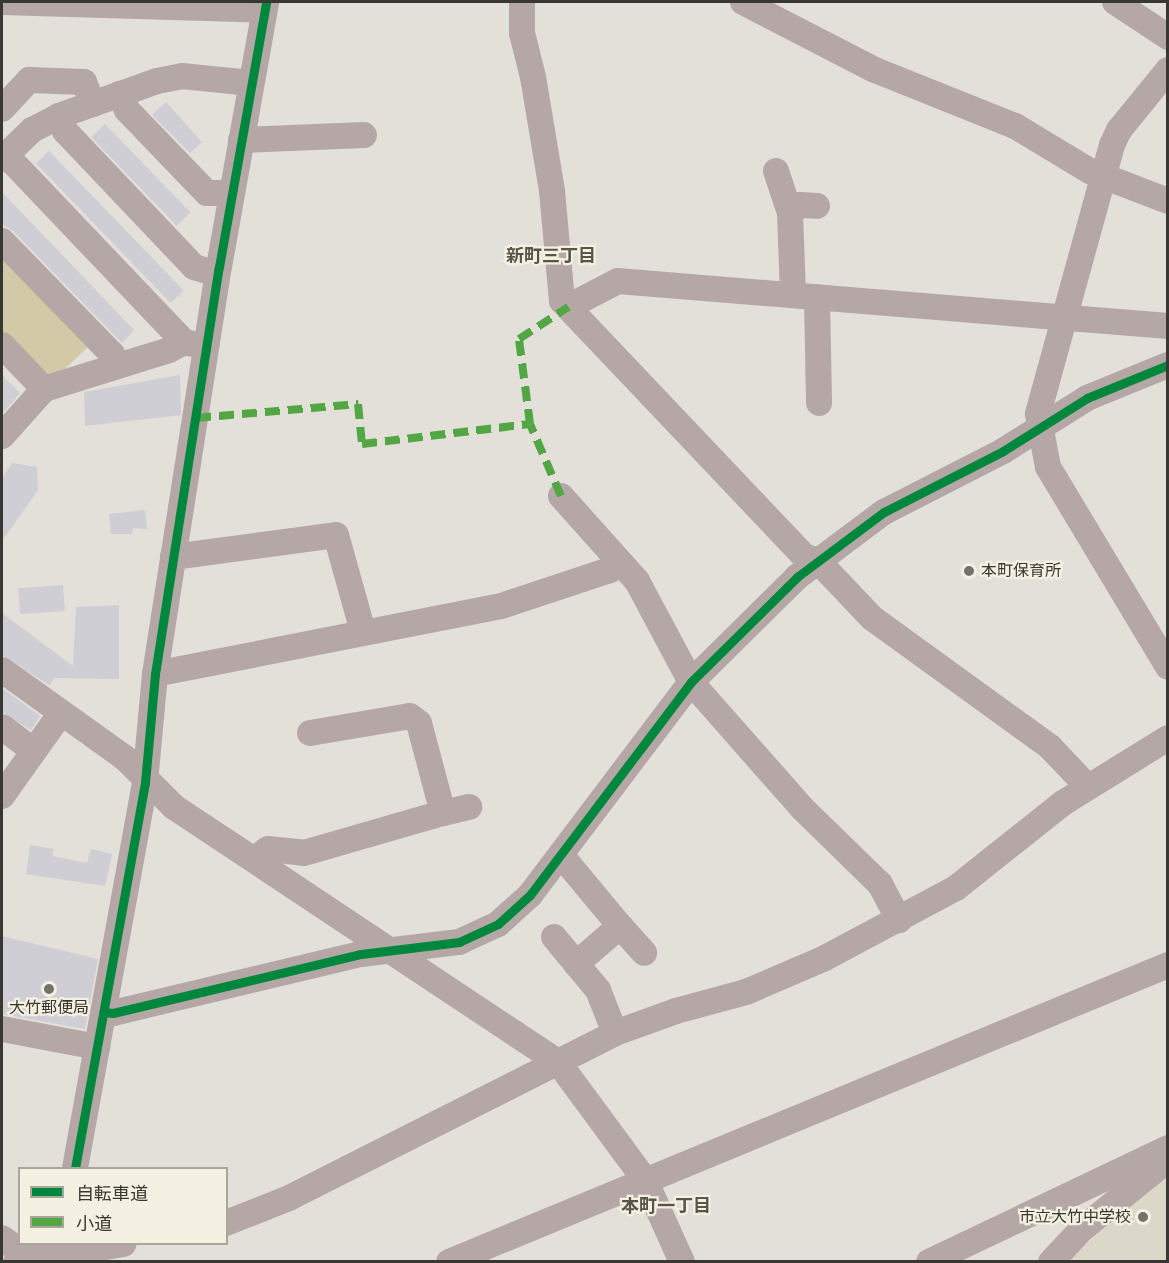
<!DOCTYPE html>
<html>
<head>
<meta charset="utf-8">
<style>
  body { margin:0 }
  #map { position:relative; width:1169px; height:1263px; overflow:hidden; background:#e2e0d9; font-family:Figtree,"Noto Sans JP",sans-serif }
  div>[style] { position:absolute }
  .built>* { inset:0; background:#dcd8c9 }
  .green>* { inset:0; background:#d2caa6 }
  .building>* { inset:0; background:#ceced4; transform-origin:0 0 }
  .minor>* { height:26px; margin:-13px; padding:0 13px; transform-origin:13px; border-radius:13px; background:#b6a7a7 }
  .quiet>* { height:8px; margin-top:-4px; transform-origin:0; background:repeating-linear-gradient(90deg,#53a644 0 15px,transparent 0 23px) }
  .cycleway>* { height:9px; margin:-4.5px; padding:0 4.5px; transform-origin:4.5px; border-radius:4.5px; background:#00873e }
  .dots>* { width:16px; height:16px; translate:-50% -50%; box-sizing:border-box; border:3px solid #f4f1e2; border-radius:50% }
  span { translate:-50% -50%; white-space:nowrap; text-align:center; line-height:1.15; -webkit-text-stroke:4.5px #f4f1e2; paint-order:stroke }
  .poi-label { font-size:16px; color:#383731 }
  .left { translate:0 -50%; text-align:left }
  .right { translate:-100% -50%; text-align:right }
  .neighbourhood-label { font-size:18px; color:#585649; font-weight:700 }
  .frame { position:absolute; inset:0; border:3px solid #383731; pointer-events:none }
  .legend { position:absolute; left:18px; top:1167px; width:210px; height:78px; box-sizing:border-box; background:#f4f1e2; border:2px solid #a9a79b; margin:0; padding:8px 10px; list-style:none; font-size:18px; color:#383731 }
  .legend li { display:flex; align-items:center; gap:12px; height:30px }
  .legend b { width:30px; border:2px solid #a9a79b }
</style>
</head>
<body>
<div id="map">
  <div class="built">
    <div style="clip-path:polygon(1162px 1180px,1167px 1181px,1167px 1261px,1065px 1262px)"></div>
  </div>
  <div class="green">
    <div style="clip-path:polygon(2px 250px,90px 345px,49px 384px,2px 333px)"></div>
  </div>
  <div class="building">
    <div style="clip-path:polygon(166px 102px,202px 142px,190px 153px,152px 115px)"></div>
    <div style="left:105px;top:124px;width:123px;height:19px;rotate:46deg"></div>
    <div style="left:49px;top:151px;width:194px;height:18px;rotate:46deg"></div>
    <div style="clip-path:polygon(2px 192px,134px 330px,122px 343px,13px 231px,2px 224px)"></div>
    <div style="clip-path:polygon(2px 375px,20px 393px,2px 414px)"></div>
    <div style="clip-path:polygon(180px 375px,181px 415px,85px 426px,84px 392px)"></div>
    <div style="clip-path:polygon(12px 463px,37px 467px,38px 490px,2px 541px,2px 478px)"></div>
    <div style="clip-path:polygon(145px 510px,147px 529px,133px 528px,132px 534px,111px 534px,109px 514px)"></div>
    <div style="left:63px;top:585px;width:26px;height:45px;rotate:86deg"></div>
    <div style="clip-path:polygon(119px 605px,119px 679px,55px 678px,49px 685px,2px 655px,2px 613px,73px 666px,76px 607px)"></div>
    <div style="clip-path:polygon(2px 688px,40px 716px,31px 730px,2px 712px)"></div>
    <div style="clip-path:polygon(30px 845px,54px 849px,52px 856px,87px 863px,91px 849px,112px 854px,105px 886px,26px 874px)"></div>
    <div style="clip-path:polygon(2px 936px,98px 959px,85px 1029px,2px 1014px)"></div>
  </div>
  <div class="minor">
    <div style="left:2px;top:2px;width:262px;rotate:1.7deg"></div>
    <div style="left:522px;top:2px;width:31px;rotate:90deg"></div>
    <div style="left:522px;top:33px;width:45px;rotate:76deg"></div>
    <div style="left:533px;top:77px;width:116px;rotate:80.5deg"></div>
    <div style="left:552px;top:191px;width:110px;rotate:84.8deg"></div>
    <div style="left:562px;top:301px;width:353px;rotate:46.5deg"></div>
    <div style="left:805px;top:557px;width:12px;rotate:14deg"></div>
    <div style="left:817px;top:560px;width:80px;rotate:46.5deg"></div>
    <div style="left:872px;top:618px;width:220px;rotate:35.9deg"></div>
    <div style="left:1050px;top:747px;width:54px;rotate:46.5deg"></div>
    <div style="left:743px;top:2px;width:148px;rotate:27.3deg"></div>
    <div style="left:875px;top:70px;width:151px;rotate:21.8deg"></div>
    <div style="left:1015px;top:126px;width:87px;rotate:31deg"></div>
    <div style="left:1090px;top:171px;width:84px;rotate:21deg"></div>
    <div style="left:1115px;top:2px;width:64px;rotate:33.4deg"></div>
    <div style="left:1168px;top:70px;width:77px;rotate:129.2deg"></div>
    <div style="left:1119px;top:130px;width:17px;rotate:115deg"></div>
    <div style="left:1112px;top:145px;width:279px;rotate:105.4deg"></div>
    <div style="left:1038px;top:414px;width:54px;rotate:79.3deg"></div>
    <div style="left:1048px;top:467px;width:233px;rotate:59deg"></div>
    <div style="left:119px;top:94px;width:18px;rotate:63deg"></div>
    <div style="left:127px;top:110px;width:115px;rotate:46.1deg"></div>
    <div style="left:207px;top:193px;width:14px"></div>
    <div style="left:2px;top:109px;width:40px;rotate:-47deg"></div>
    <div style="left:29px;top:80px;width:55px;rotate:2.1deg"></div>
    <div style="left:84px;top:82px;width:24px;rotate:68deg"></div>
    <div style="left:59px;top:116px;width:16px;rotate:68deg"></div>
    <div style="left:65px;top:131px;width:187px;rotate:46.5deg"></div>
    <div style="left:194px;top:267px;width:14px;rotate:17deg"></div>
    <div style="left:241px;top:140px;width:123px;rotate:-2.3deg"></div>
    <div style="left:6px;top:155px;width:258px;rotate:46.4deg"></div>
    <div style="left:2px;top:159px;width:42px;rotate:-44deg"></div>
    <div style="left:32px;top:130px;width:30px;rotate:-27deg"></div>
    <div style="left:59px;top:116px;width:104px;rotate:-19.7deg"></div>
    <div style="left:157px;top:81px;width:25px;rotate:-11deg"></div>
    <div style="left:182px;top:76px;width:69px;rotate:5.8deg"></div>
    <div style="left:776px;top:171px;width:44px;rotate:71.6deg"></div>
    <div style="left:790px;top:213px;width:13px;rotate:-39deg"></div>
    <div style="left:800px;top:205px;width:17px;rotate:3deg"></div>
    <div style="left:790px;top:213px;width:81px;rotate:87.9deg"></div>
    <div style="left:2px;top:241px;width:158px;rotate:45.8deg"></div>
    <div style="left:112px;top:354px;width:12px;rotate:70deg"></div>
    <div style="left:817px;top:297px;width:106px;rotate:88.9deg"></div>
    <div style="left:568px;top:307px;width:56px;rotate:-27.5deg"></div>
    <div style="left:618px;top:281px;width:552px;rotate:4.68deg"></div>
    <div style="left:2px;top:345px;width:61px;rotate:46.3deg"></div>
    <div style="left:2px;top:436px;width:63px;rotate:-48.2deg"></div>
    <div style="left:44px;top:389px;width:131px;rotate:-17.3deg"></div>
    <div style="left:169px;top:350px;width:17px;rotate:-28deg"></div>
    <div style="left:184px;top:342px;width:14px;rotate:12deg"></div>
    <div style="left:561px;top:496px;width:114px;rotate:48.2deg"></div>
    <div style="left:637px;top:581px;width:115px;rotate:61.9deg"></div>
    <div style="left:691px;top:682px;width:168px;rotate:48.6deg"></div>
    <div style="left:802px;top:808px;width:109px;rotate:44.3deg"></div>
    <div style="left:880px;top:884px;width:41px;rotate:62.2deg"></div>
    <div style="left:173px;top:557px;width:164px;rotate:-7.7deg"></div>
    <div style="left:336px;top:535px;width:101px;rotate:74.4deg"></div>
    <div style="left:2px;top:670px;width:151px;rotate:35.6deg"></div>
    <div style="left:125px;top:758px;width:69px;rotate:45deg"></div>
    <div style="left:174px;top:807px;width:461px;rotate:33.6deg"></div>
    <div style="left:558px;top:1062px;width:147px;rotate:53.6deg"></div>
    <div style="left:645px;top:1180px;width:90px;rotate:65.7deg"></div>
    <div style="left:155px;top:674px;width:353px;rotate:-11.1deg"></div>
    <div style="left:501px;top:606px;width:115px;rotate:-18.3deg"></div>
    <div style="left:610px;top:570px;width:13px;rotate:-32deg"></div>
    <div style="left:2px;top:727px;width:40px;rotate:37deg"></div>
    <div style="left:310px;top:733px;width:101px;rotate:-9.6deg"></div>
    <div style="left:410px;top:716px;width:11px;rotate:38deg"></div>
    <div style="left:419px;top:723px;width:93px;rotate:75.1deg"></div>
    <div style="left:443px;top:813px;width:27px;rotate:-13deg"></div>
    <div style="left:2px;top:796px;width:102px;rotate:-54.6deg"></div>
    <div style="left:561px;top:855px;width:92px;rotate:50.3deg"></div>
    <div style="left:255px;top:859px;width:16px;rotate:-38deg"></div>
    <div style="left:268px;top:849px;width:36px;rotate:6deg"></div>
    <div style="left:304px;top:853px;width:145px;rotate:-16.1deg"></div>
    <div style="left:554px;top:937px;width:69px;rotate:50.3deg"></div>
    <div style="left:598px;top:990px;width:46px;rotate:68.4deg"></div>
    <div style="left:576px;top:964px;width:58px;rotate:-40.8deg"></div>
    <div style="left:620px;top:926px;width:36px;rotate:48deg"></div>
    <div style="left:104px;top:1012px;width:9px;rotate:6deg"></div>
    <div style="left:113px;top:1013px;width:255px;rotate:-13.4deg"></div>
    <div style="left:361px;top:954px;width:99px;rotate:-7deg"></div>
    <div style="left:459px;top:942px;width:43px;rotate:-24.8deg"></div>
    <div style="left:498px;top:924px;width:43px;rotate:-42.2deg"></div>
    <div style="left:530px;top:895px;width:267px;rotate:-52.9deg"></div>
    <div style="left:691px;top:682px;width:149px;rotate:-44.7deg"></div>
    <div style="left:797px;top:577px;width:109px;rotate:-36.8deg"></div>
    <div style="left:884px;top:512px;width:134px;rotate:-27.1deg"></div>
    <div style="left:1003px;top:451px;width:99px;rotate:-32.2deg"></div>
    <div style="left:1087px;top:398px;width:87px;rotate:-22.2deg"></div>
    <div style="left:2px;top:1029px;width:97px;rotate:10.7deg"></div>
    <div style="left:75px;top:1168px;width:392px;rotate:-79.7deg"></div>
    <div style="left:145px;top:782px;width:108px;rotate:-84.7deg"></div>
    <div style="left:155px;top:674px;width:412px;rotate:-81.1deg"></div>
    <div style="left:219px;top:267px;width:269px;rotate:-79.9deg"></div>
    <div style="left:226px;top:1223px;width:68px;rotate:-21.6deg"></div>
    <div style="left:289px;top:1198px;width:365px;rotate:-26.8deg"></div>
    <div style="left:615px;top:1033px;width:65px;rotate:-19.8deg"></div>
    <div style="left:676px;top:1011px;width:73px;rotate:-15.2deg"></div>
    <div style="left:746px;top:992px;width:84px;rotate:-23.2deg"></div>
    <div style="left:823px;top:959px;width:151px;rotate:-28.1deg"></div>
    <div style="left:956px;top:888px;width:137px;rotate:-38.5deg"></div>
    <div style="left:1063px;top:803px;width:123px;rotate:-31.8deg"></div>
    <div style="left:2px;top:1238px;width:14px;rotate:36deg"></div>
    <div style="left:13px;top:1246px;width:31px;rotate:15deg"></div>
    <div style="left:16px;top:1262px;width:109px;rotate:-9.5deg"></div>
    <div style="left:449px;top:1262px;width:778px;rotate:-22.44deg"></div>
    <div style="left:929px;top:1262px;width:265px;rotate:-25.5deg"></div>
    <div style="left:1051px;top:1262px;width:45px;rotate:-46.8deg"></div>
    <div style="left:1082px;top:1229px;width:97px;rotate:-38.8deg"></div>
    <div style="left:1158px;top:1168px;width:16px;rotate:-72deg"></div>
  </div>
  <div class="quiet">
    <div style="left:196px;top:418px;width:163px;rotate:-4.9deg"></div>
    <div style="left:358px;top:404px;width:40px;rotate:84.3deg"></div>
    <div style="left:362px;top:444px;width:169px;rotate:-6.8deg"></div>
    <div style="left:561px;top:496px;width:78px;rotate:-113.3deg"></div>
    <div style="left:530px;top:424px;width:86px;rotate:-97.4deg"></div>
    <div style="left:519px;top:339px;width:59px;rotate:-33.1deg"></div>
  </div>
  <div class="cycleway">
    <div style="left:104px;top:1012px;width:9px;rotate:6deg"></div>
    <div style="left:113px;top:1013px;width:255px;rotate:-13.4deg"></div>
    <div style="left:361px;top:954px;width:99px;rotate:-7deg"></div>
    <div style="left:459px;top:942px;width:43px;rotate:-24.8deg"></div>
    <div style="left:498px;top:924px;width:43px;rotate:-42.2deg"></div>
    <div style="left:530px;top:895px;width:267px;rotate:-52.9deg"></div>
    <div style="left:691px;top:682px;width:149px;rotate:-44.7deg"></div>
    <div style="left:797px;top:577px;width:109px;rotate:-36.8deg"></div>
    <div style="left:884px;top:512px;width:134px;rotate:-27.1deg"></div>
    <div style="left:1003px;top:451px;width:99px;rotate:-32.2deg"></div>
    <div style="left:1087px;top:398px;width:87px;rotate:-22.2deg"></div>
    <div style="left:75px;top:1168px;width:392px;rotate:-79.7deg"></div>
    <div style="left:145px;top:782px;width:108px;rotate:-84.7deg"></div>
    <div style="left:155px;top:674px;width:412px;rotate:-81.1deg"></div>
    <div style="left:219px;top:267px;width:269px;rotate:-79.9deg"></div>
  </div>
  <div class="dots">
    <div style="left:969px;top:571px;background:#74726c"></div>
    <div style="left:49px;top:989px;background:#74726c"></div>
    <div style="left:1143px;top:1217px;background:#74726c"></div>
  </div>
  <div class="poi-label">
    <span class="left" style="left:981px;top:571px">本町保育所</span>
    <span style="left:49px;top:1008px">大竹郵便局</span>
    <span class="right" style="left:1131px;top:1217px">市立大竹中学校</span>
  </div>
  <div class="neighbourhood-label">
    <span style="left:551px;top:256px">新町三丁目</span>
    <span style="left:666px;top:1206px">本町一丁目</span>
  </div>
  <div class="frame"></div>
  <ul class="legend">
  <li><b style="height:8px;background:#00873e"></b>自転車道</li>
  <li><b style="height:8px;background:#53a644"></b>小道</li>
  </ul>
</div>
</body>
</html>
